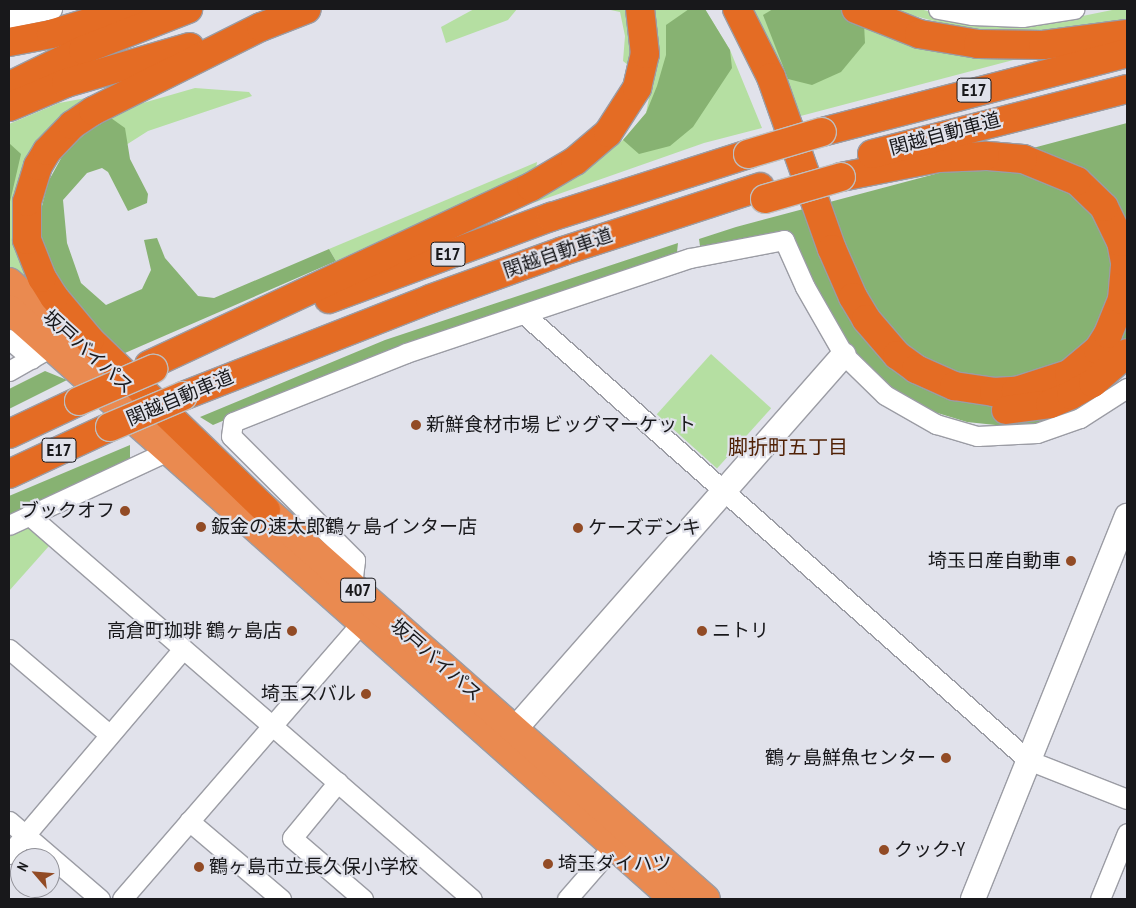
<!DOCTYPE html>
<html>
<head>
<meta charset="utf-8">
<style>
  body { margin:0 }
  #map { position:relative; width:1136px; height:908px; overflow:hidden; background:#e1e2eb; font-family:"PT Sans Narrow","Noto Sans JP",sans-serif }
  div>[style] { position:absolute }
  .green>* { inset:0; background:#b5dfa2; transform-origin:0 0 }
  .forest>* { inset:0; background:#87b272 }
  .roads { filter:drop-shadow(1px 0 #9b9ca4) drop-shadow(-1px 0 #9b9ca4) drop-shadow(0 1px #9b9ca4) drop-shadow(0 -1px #9b9ca4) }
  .minor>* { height:19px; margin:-9.5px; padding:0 9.5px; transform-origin:9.5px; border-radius:9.5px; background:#fff }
  .tertiary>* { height:24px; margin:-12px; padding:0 12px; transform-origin:12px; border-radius:12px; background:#fff }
  .trunk>* { height:28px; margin:-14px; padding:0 14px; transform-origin:14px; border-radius:14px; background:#ea8a50 }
  .motorway>* { height:28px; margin:-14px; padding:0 14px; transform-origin:14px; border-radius:14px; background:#e46c24 }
  .bridges { filter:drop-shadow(1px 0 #bebebf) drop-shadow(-1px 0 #bebebf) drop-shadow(0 1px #bebebf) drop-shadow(0 -1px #bebebf) }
  .motorway-bridge>* { height:28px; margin:-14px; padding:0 14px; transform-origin:14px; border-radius:14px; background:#e46c24 }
  .dots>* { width:14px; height:14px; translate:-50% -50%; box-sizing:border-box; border:2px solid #e1e2eb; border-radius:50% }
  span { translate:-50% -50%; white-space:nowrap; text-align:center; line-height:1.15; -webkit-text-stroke:4.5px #e1e2eb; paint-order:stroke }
  .shield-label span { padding:1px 4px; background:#e1e2eb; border:1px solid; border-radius:4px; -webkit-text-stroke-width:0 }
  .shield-label { font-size:18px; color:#18181b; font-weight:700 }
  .street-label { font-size:19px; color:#18181b }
  .poi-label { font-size:19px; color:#18181b }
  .left { translate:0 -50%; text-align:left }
  .right { translate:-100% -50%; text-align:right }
  .neighbourhood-label { font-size:20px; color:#502105 }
  .frame { position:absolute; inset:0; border:10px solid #18181b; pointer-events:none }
  .north { position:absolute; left:10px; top:848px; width:50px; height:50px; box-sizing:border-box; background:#e1e2eb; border:1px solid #919198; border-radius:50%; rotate:297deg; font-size:14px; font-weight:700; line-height:20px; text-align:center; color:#18181b }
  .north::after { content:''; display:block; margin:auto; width:18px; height:22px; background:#924b25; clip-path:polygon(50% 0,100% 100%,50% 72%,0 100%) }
</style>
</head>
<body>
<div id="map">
  <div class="green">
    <div style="clip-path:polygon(474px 9px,517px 9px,508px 20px,446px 43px,441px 27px)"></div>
    <div style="clip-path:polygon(606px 9px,629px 9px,634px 70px,623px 61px,625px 36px,620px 12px)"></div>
    <div style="clip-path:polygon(650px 9px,705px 9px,730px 50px,762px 128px,704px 143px,493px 217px,588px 168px,623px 140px,646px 113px,655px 68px)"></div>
    <div style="clip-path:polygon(746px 9px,835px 9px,856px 22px,1028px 56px,793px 118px)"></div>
    <div style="clip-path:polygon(888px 9px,920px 9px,973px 23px,1010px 26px,1043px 24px,1117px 9px,1127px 9px,1127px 19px,1042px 33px,998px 32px,961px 28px)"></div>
    <div style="clip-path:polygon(195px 88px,249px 92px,252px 96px,148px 131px,126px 145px,111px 118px,136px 105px)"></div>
    <div style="clip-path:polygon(97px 96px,23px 180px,40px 292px,9px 274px,9px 124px,59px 103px)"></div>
    <div style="clip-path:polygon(537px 162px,536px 169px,336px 261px,329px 249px)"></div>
    <div style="left:711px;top:354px;width:81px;height:81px;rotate:42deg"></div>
    <div style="clip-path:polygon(25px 525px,49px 546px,9px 591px,9px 533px)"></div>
  </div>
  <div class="forest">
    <div style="clip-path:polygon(689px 9px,705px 9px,730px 50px,732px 68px,693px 127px,670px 146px,639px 154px,623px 140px,646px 113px,657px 86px,666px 55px,666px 25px)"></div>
    <div style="clip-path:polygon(773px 9px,839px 9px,864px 24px,865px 43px,841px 72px,812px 85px,788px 79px,763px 15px)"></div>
    <div style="clip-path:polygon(111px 118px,125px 128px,130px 159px,148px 194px,147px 203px,128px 211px,108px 172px,102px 168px,87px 173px,63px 200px,67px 243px,81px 283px,106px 305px,142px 289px,151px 270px,144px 240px,157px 238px,165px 258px,198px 296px,214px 298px,329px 249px,336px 261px,125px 353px,108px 344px,61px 293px,42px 242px,39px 218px,48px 182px,64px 153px,88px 131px)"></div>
    <div style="clip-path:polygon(1127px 123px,1127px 344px,1103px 392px,1045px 423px,1005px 426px,967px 422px,931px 411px,887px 387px,864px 365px,842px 337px,784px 234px,700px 246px,699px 239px,736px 227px)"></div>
    <div style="clip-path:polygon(9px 143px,21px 154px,9px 206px)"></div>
    <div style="clip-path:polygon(678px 243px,677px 252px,377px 355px,213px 425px,200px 417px,385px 340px)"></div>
    <div style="clip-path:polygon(45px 371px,67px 380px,9px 409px,9px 389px)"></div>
    <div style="clip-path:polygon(130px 445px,130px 459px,9px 516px,9px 496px)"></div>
  </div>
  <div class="roads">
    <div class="minor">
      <div style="left:938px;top:9px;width:35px;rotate:10deg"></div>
      <div style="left:972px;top:15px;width:50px;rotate:2.3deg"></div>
      <div style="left:1022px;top:17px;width:53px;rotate:-8.7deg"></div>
      <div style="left:9px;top:18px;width:44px;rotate:-11.8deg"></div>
      <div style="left:524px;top:314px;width:673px;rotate:41.51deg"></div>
      <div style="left:1028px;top:760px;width:106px;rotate:21.5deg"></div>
      <div style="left:9px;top:339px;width:30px;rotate:41deg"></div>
      <div style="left:9px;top:371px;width:48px;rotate:-29.7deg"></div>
      <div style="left:29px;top:515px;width:586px;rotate:40.92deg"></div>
      <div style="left:9px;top:525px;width:175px;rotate:-25deg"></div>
      <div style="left:352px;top:585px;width:25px;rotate:-83deg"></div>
      <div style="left:355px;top:560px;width:175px;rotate:-135deg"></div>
      <div style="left:231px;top:436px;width:14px;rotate:-82deg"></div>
      <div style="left:233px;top:422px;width:186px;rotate:-21.7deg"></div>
      <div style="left:406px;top:353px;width:299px;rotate:-18.5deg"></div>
      <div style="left:690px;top:258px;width:96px;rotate:-10.8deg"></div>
      <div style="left:784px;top:240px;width:51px;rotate:65.9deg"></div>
      <div style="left:805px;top:287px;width:78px;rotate:60.2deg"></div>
      <div style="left:844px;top:355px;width:57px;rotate:44.3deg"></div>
      <div style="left:885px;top:395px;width:59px;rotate:29.6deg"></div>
      <div style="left:936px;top:424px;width:43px;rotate:16.3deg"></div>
      <div style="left:977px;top:436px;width:60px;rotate:-2.9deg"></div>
      <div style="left:1037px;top:433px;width:46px;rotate:-19.2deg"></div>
      <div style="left:1080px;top:418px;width:56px;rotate:-32.6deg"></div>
      <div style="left:9px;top:649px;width:131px;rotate:40.4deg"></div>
      <div style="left:338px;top:782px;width:72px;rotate:129.4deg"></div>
      <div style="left:292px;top:838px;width:94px;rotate:40.7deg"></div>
      <div style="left:9px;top:821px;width:120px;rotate:40.6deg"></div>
      <div style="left:189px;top:821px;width:121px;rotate:40.3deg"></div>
      <div style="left:9px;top:854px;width:267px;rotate:-49.7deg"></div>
      <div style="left:122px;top:899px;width:367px;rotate:-49.1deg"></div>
      <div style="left:567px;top:899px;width:72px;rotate:-49deg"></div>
      <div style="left:1100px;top:899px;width:71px;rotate:-67.8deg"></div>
    </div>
    <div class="tertiary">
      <div style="left:515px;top:729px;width:498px;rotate:-48.7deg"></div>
      <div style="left:973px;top:899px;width:413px;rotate:-68.1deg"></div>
    </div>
    <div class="trunk">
      <div style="left:9px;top:282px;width:113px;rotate:41.4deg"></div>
      <div style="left:9px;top:309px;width:889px;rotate:41.58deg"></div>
      <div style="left:248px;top:494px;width:611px;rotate:41.49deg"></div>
    </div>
    <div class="motorway">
      <div style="left:737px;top:9px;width:76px;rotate:63.4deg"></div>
      <div style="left:771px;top:77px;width:182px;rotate:70.5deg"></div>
      <div style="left:832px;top:249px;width:52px;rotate:66.4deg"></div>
      <div style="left:853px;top:297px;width:26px;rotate:59deg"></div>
      <div style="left:866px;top:319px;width:48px;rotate:49.3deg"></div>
      <div style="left:897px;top:355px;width:24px;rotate:36deg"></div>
      <div style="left:916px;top:369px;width:42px;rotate:24.1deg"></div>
      <div style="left:954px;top:386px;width:40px;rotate:8.5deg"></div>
      <div style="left:994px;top:392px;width:22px;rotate:-3deg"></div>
      <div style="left:1016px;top:391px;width:56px;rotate:-17.8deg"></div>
      <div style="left:1069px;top:374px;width:38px;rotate:-40deg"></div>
      <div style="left:1098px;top:350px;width:19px;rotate:-58deg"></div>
      <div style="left:1108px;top:334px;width:37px;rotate:-68deg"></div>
      <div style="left:1122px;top:300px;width:38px;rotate:-85deg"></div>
      <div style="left:1125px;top:262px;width:20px;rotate:-101deg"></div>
      <div style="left:1121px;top:242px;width:39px;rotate:-116deg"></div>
      <div style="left:1104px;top:207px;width:37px;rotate:-136deg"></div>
      <div style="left:1077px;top:181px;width:58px;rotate:-157.8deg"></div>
      <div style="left:1023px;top:159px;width:38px;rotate:-175deg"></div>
      <div style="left:985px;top:156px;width:47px;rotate:177.6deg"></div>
      <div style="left:938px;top:158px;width:99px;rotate:168.9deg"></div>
      <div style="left:856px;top:9px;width:68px;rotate:21.6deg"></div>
      <div style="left:919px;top:34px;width:60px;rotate:9.6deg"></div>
      <div style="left:978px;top:44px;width:65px;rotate:0.9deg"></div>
      <div style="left:1043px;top:45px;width:85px;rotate:-7.5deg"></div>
      <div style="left:9px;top:42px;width:43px;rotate:-10.8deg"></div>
      <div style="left:51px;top:34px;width:87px;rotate:-16.8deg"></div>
      <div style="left:9px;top:86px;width:82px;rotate:-25.9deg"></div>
      <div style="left:83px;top:50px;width:113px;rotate:-21.3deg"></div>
      <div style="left:9px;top:107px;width:62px;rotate:-22.8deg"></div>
      <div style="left:66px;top:83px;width:129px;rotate:-16.2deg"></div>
      <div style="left:822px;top:132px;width:315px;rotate:-14.5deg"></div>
      <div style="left:872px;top:154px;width:263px;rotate:-14.3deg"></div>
      <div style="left:329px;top:299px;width:237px;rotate:-20.3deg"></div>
      <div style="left:551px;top:217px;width:207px;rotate:-17.7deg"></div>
      <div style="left:149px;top:365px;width:421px;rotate:-25deg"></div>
      <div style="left:531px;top:187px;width:51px;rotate:-30.6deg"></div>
      <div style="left:575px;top:161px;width:43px;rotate:-40.3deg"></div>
      <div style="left:608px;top:133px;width:54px;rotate:-57.2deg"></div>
      <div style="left:637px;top:88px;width:35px;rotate:-77deg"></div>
      <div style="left:645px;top:54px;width:45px;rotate:-96.3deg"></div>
      <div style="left:183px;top:396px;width:265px;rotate:-21.4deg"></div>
      <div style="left:430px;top:299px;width:141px;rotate:-19.8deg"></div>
      <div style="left:563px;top:251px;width:207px;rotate:-18deg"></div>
      <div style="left:1006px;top:410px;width:44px;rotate:-7.8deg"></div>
      <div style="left:1050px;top:404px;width:23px;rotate:-23deg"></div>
      <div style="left:1071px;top:395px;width:25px;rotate:-29deg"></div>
      <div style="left:1093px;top:383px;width:45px;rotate:-41.4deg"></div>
      <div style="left:9px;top:434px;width:77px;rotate:-25.2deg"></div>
      <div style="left:9px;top:474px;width:111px;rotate:-25deg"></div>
      <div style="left:266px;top:510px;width:245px;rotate:-136deg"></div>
      <div style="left:90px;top:340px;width:56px;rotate:-129.9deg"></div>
      <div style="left:54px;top:297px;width:22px;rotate:-122deg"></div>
      <div style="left:42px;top:278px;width:41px;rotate:-111.5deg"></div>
      <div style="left:27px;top:240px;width:38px;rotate:-90deg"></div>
      <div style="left:27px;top:202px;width:38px;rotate:-73deg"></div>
      <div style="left:38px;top:166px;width:17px;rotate:-59deg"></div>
      <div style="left:47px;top:151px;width:36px;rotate:-46deg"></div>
      <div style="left:72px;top:125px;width:25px;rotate:-34deg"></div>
      <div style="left:93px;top:111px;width:188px;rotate:-26.6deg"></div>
      <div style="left:261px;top:27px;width:49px;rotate:-21.4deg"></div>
    </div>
  </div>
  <div class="bridges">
    <div class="motorway-bridge">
      <div style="left:748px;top:154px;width:77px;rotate:-16.6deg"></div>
      <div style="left:765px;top:199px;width:79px;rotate:-16.1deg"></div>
      <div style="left:79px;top:401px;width:81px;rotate:-23.4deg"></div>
      <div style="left:110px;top:427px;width:79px;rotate:-23deg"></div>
    </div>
  </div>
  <div class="dots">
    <div style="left:416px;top:425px;background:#924b25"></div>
    <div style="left:125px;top:511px;background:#924b25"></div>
    <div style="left:201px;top:527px;background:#924b25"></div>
    <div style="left:578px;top:528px;background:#924b25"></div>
    <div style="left:1071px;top:561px;background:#924b25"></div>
    <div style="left:292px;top:631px;background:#924b25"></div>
    <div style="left:702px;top:631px;background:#924b25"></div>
    <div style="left:366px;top:694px;background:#924b25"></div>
    <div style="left:946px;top:758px;background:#924b25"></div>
    <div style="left:884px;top:850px;background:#924b25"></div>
    <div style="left:548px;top:864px;background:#924b25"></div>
    <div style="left:199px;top:867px;background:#924b25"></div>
  </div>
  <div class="shield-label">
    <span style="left:974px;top:90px">E17</span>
    <span style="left:448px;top:254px">E17</span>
    <span style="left:59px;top:450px">E17</span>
    <span style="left:358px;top:590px">407</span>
  </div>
  <div class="street-label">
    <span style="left:945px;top:134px;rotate:-15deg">関越自動車道</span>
    <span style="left:558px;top:253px;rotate:-19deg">関越自動車道</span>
    <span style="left:88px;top:352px;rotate:42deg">坂戸バイパス</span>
    <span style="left:180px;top:398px;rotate:-23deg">関越自動車道</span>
    <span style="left:436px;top:660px;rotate:41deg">坂戸バイパス</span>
  </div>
  <div class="poi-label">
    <span class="left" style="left:426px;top:425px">新鮮食材市場 ビッグマーケット</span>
    <span class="right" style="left:115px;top:511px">ブックオフ</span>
    <span class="left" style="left:211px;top:527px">鈑金の速太郎鶴ヶ島インター店</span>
    <span class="left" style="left:588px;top:528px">ケーズデンキ</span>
    <span class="right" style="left:1061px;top:561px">埼玉日産自動車</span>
    <span class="right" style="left:282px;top:631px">高倉町珈琲 鶴ヶ島店</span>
    <span class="left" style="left:712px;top:631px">ニトリ</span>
    <span class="right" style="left:356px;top:694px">埼玉スバル</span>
    <span class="right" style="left:936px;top:758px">鶴ヶ島鮮魚センター</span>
    <span class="left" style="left:894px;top:850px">クック-Y</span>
    <span class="left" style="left:558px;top:864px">埼玉ダイハツ</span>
    <span class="left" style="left:209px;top:867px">鶴ヶ島市立長久保小学校</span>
  </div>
  <div class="neighbourhood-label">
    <span style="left:788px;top:447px">脚折町五丁目</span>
  </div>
  <div class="frame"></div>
  <div class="north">N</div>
</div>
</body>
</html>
